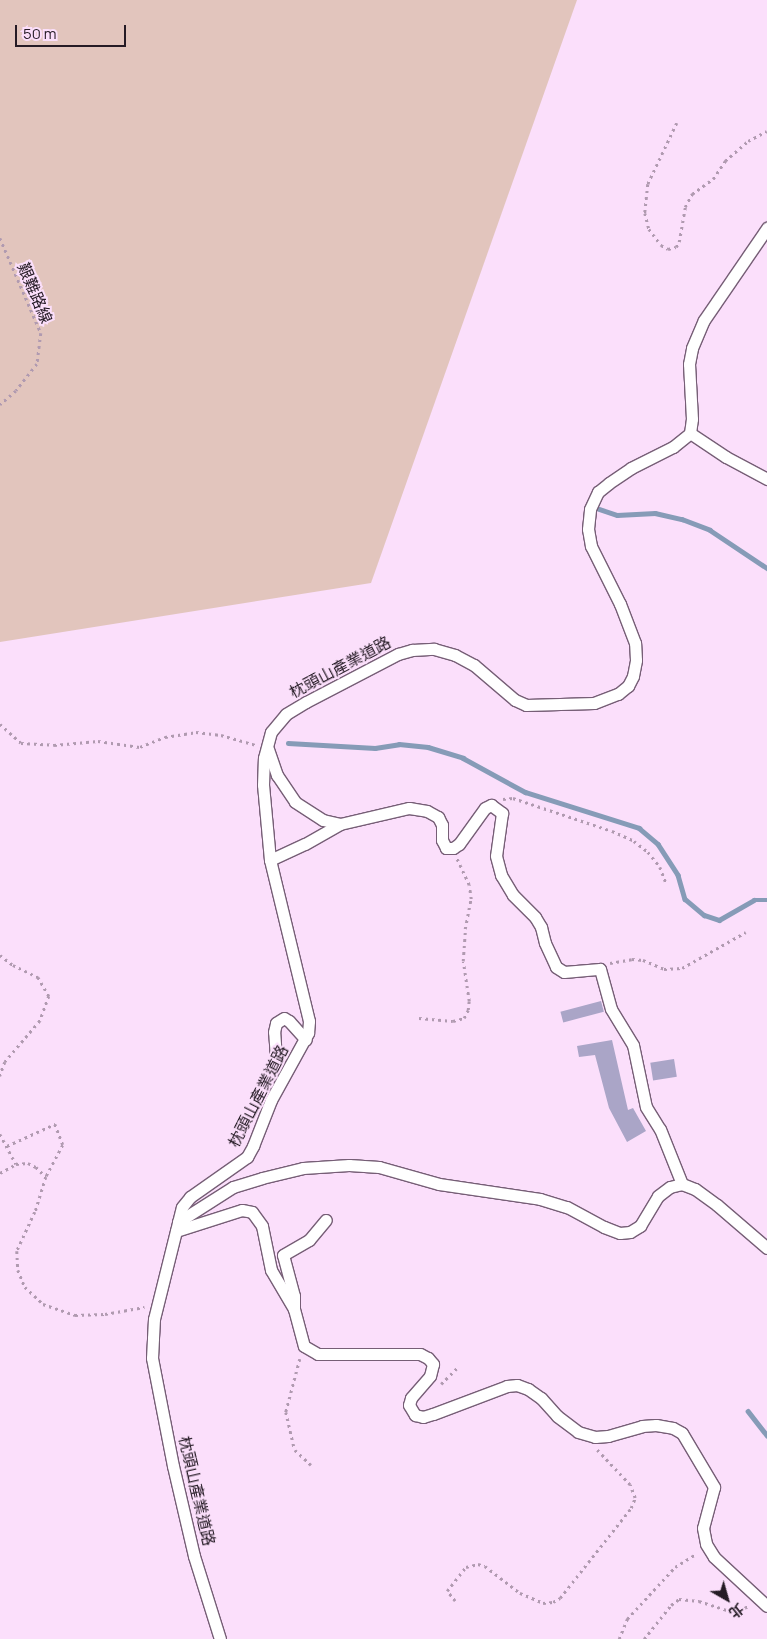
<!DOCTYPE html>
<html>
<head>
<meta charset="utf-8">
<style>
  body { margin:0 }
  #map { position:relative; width:767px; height:1639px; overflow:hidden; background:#fbdffb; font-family:Manrope,"Noto Sans TC",sans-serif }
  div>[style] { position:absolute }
  .green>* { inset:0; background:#e2c5bd }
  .stream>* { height:4.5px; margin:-2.25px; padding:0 2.25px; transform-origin:2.25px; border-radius:2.25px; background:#869bb7 }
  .building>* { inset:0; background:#aaa5c7; transform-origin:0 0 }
  .path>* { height:2.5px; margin-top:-1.25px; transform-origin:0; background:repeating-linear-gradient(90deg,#b09ab0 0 2.5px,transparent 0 6.5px) }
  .roads { filter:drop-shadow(1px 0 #765e76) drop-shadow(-1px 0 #765e76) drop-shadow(0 1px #765e76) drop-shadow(0 -1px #765e76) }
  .minor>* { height:11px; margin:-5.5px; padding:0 5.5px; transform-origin:5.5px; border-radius:5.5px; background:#fff }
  span { translate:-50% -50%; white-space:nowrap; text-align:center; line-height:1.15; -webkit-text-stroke:4px #fbdffb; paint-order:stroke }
  .street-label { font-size:16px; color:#251b25 }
  .north { position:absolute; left:702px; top:1574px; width:50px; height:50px; -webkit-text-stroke:4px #fbdffb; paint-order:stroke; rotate:142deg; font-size:14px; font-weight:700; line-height:20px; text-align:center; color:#251b25 }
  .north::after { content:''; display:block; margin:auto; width:18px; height:22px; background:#251b25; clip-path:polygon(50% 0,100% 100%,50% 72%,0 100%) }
  .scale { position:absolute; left:15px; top:25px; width:111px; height:22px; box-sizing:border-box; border:2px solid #251b25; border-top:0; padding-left:6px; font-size:15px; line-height:18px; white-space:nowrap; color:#251b25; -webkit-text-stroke:4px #fbdffb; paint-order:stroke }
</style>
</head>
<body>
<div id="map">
  <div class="green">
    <div style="clip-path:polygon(0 0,577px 0,371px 583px,0 642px)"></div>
  </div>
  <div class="stream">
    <div style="left:599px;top:509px;width:19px;rotate:18deg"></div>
    <div style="left:617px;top:515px;width:38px;rotate:-3deg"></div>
    <div style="left:655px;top:513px;width:28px;rotate:13deg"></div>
    <div style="left:682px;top:519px;width:30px;rotate:21deg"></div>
    <div style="left:710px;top:530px;width:69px;rotate:33.7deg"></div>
    <div style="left:288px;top:743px;width:87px;rotate:3.3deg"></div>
    <div style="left:375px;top:748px;width:24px;rotate:-9deg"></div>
    <div style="left:399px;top:744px;width:29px;rotate:6deg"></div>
    <div style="left:428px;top:747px;width:37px;rotate:17deg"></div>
    <div style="left:463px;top:758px;width:71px;rotate:28.7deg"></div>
    <div style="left:525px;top:792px;width:120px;rotate:17.5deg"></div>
    <div style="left:639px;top:828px;width:25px;rotate:40deg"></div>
    <div style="left:658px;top:844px;width:37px;rotate:57deg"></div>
    <div style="left:678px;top:875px;width:25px;rotate:74deg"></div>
    <div style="left:685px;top:899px;width:25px;rotate:40deg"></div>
    <div style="left:704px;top:915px;width:16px;rotate:18deg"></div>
    <div style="left:719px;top:920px;width:40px;rotate:-29.7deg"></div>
    <div style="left:754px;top:900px;width:13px"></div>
    <div style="left:748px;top:1411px;width:31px;rotate:52deg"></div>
  </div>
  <div class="building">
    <div style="left:601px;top:1001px;width:11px;height:42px;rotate:75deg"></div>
    <div style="clip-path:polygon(612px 1040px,628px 1110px,633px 1108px,646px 1131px,627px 1142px,609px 1108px,595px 1055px,579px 1057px,577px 1046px)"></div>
    <div style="left:674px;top:1059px;width:18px;height:24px;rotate:81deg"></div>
  </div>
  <div class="path">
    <div style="left:677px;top:123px;width:68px;rotate:115.4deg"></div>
    <div style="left:648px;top:184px;width:29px;rotate:96deg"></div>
    <div style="left:645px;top:213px;width:16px;rotate:76deg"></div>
    <div style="left:649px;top:229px;width:20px;rotate:53deg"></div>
    <div style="left:661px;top:245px;width:8px;rotate:30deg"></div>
    <div style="left:668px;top:249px;width:8px;rotate:-14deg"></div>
    <div style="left:676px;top:247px;width:6px;rotate:-59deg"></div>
    <div style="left:679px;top:242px;width:36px;rotate:-80deg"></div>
    <div style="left:685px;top:207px;width:15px;rotate:-62deg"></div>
    <div style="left:692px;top:194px;width:26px;rotate:-36deg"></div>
    <div style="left:713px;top:179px;width:22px;rotate:-56deg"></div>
    <div style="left:725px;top:161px;width:30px;rotate:-41deg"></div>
    <div style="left:748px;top:141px;width:21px;rotate:-28deg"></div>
    <div style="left:0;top:238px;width:103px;rotate:66.7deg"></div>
    <div style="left:41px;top:333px;width:31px;rotate:97deg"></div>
    <div style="left:37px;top:364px;width:34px;rotate:128deg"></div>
    <div style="left:16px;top:391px;width:21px;rotate:139deg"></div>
    <div style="left:0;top:724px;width:28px;rotate:42deg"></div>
    <div style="left:21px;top:743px;width:33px;rotate:3deg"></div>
    <div style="left:54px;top:745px;width:44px;rotate:-5.2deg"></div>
    <div style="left:98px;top:741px;width:42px;rotate:8.1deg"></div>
    <div style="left:140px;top:747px;width:27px;rotate:-22deg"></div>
    <div style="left:165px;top:737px;width:31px;rotate:-9deg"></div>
    <div style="left:196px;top:732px;width:25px;rotate:7deg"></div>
    <div style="left:221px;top:735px;width:36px;rotate:16deg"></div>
    <div style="left:503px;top:799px;width:10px;rotate:-6deg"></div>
    <div style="left:513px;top:798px;width:104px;rotate:18.4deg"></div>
    <div style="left:612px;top:831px;width:24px;rotate:24deg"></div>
    <div style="left:634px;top:841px;width:18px;rotate:38deg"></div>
    <div style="left:648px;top:852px;width:19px;rotate:51deg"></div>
    <div style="left:660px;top:867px;width:17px;rotate:69deg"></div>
    <div style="left:0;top:955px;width:16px;rotate:38deg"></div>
    <div style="left:13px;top:965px;width:28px;rotate:26deg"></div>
    <div style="left:38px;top:977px;width:22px;rotate:60deg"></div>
    <div style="left:49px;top:996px;width:27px;rotate:110deg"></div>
    <div style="left:40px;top:1021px;width:54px;rotate:130.5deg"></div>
    <div style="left:5px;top:1062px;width:15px;rotate:110deg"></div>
    <div style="left:610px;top:963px;width:22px;rotate:-10deg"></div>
    <div style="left:632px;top:959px;width:11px;rotate:5deg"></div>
    <div style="left:643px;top:960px;width:23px;rotate:23deg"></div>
    <div style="left:664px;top:969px;width:18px;rotate:-3deg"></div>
    <div style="left:682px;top:968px;width:73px;rotate:-29.4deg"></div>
    <div style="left:419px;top:1018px;width:34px;rotate:5deg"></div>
    <div style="left:453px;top:1021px;width:11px;rotate:-15deg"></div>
    <div style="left:464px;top:1018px;width:9px;rotate:-63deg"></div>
    <div style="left:468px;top:1010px;width:9px;rotate:-84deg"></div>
    <div style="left:469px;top:1001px;width:40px;rotate:-98.5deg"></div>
    <div style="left:463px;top:961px;width:32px;rotate:-86deg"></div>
    <div style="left:465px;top:929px;width:31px;rotate:-79deg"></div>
    <div style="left:471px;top:899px;width:14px;rotate:-98deg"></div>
    <div style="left:469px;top:885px;width:29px;rotate:-115deg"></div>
    <div style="left:0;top:1134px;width:34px;rotate:62deg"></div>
    <div style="left:7px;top:1146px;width:53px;rotate:-24.6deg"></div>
    <div style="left:55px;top:1124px;width:22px;rotate:69deg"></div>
    <div style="left:63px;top:1145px;width:36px;rotate:118deg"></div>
    <div style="left:0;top:1173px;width:18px;rotate:-29deg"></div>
    <div style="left:16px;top:1164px;width:12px;rotate:-5deg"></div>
    <div style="left:28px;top:1163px;width:9px;rotate:27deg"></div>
    <div style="left:36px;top:1167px;width:14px;rotate:45deg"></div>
    <div style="left:46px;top:1177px;width:37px;rotate:107deg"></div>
    <div style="left:35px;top:1212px;width:43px;rotate:114.8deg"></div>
    <div style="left:17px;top:1251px;width:19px;rotate:87deg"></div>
    <div style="left:18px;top:1270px;width:18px;rotate:68deg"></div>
    <div style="left:25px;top:1287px;width:25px;rotate:43deg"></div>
    <div style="left:43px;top:1304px;width:34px;rotate:19deg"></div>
    <div style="left:75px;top:1315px;width:30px;rotate:-2deg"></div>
    <div style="left:105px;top:1314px;width:40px;rotate:-10deg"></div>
    <div style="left:300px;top:1359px;width:55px;rotate:104.8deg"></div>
    <div style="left:286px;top:1412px;width:39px;rotate:77deg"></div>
    <div style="left:295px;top:1450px;width:22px;rotate:43deg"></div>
    <div style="left:441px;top:1384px;width:23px;rotate:-45deg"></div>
    <div style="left:455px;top:1601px;width:13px;rotate:-129deg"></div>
    <div style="left:447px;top:1591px;width:31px;rotate:-52deg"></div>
    <div style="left:466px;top:1567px;width:12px;rotate:-14deg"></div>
    <div style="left:478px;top:1564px;width:7px;rotate:16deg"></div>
    <div style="left:485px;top:1566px;width:44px;rotate:37.6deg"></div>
    <div style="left:520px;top:1593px;width:25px;rotate:23deg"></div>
    <div style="left:543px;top:1603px;width:10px;rotate:-6deg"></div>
    <div style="left:553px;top:1602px;width:8px;rotate:-30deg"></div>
    <div style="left:560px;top:1598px;width:115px;rotate:-51.7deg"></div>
    <div style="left:631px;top:1508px;width:11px;rotate:-68deg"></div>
    <div style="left:635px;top:1498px;width:14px;rotate:-111deg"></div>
    <div style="left:630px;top:1485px;width:48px;rotate:-133.3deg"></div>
    <div style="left:619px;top:1639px;width:22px;rotate:-68deg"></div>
    <div style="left:627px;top:1619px;width:71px;rotate:-47.3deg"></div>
    <div style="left:675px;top:1567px;width:25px;rotate:-32deg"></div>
    <div style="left:644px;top:1639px;width:43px;rotate:-51.5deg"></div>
    <div style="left:671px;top:1605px;width:10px;rotate:-37deg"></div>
    <div style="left:679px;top:1599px;width:20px;rotate:6deg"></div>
    <div style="left:699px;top:1601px;width:32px;rotate:18deg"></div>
    <div style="left:729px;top:1611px;width:10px"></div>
    <div style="left:739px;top:1611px;width:10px;rotate:-29deg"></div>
  </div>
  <div class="roads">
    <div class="minor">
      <div style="left:690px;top:433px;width:43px;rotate:33.7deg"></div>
      <div style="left:726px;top:457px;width:47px;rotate:28.2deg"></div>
      <div style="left:268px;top:749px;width:28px;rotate:71deg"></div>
      <div style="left:277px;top:775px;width:32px;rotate:56deg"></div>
      <div style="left:295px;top:802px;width:33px;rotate:33deg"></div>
      <div style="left:323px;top:820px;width:17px;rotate:13deg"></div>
      <div style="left:340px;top:824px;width:71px;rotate:-13.1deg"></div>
      <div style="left:409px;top:808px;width:18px;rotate:9deg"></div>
      <div style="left:427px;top:811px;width:13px;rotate:29deg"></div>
      <div style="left:438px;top:817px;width:9px;rotate:63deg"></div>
      <div style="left:442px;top:825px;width:15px;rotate:90deg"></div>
      <div style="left:442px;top:840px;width:9px;rotate:63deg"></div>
      <div style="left:446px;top:848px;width:7px"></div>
      <div style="left:453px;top:848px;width:7px;rotate:-34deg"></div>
      <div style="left:459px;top:844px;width:44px;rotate:-54.2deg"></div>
      <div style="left:485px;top:808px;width:7px;rotate:-27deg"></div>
      <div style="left:491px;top:805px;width:14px;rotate:36deg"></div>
      <div style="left:502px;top:813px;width:43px;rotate:97.9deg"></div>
      <div style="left:496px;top:856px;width:20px;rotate:75deg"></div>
      <div style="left:501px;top:875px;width:23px;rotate:59deg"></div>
      <div style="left:513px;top:895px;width:31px;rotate:45deg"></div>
      <div style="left:535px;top:917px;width:12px;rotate:59deg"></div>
      <div style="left:541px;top:927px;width:16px;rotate:76deg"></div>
      <div style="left:545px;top:943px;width:26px;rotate:65deg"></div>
      <div style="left:556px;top:967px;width:9px;rotate:32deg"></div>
      <div style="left:564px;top:972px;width:36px;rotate:-5deg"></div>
      <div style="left:600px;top:969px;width:41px;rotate:74.6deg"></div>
      <div style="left:611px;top:1009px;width:42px;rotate:58.6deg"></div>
      <div style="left:633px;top:1045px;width:63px;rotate:78.2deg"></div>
      <div style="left:646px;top:1107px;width:26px;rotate:58deg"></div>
      <div style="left:660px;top:1129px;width:59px;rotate:68.2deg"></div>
      <div style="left:270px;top:860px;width:38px;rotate:-25deg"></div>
      <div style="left:305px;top:844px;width:40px;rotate:-29.7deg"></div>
      <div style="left:276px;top:1058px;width:26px;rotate:-94deg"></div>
      <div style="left:274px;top:1032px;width:9px;rotate:-77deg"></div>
      <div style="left:276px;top:1023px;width:9px;rotate:-32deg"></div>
      <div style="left:284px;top:1018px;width:6px;rotate:31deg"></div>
      <div style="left:289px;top:1021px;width:25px;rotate:48deg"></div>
      <div style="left:178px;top:1222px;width:65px;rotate:-32.5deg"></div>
      <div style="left:233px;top:1187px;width:30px;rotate:-17deg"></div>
      <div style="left:262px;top:1178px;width:42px;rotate:-13.7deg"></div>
      <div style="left:303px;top:1168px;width:46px;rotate:-3.7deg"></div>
      <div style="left:349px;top:1165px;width:30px;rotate:4deg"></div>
      <div style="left:379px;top:1167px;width:62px;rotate:15.8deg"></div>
      <div style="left:439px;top:1184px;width:102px;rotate:8.4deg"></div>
      <div style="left:540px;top:1199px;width:28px;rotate:17deg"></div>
      <div style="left:567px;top:1207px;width:42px;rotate:28.4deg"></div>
      <div style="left:604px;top:1227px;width:17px;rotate:21deg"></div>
      <div style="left:620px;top:1233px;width:10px;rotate:-6deg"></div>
      <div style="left:630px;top:1232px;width:12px;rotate:-31deg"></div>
      <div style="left:640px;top:1226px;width:35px;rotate:-59deg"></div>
      <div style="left:658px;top:1196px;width:15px;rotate:-37deg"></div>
      <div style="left:670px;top:1187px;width:12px;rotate:-14deg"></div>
      <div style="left:682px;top:1184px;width:14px;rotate:21deg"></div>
      <div style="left:695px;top:1189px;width:27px;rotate:36deg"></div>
      <div style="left:717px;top:1205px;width:66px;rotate:40.7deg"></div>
      <div style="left:176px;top:1231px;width:69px;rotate:-17.7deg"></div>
      <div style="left:242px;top:1210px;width:10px;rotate:11deg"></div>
      <div style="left:252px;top:1212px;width:17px;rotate:54deg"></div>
      <div style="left:262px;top:1226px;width:45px;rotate:78.4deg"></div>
      <div style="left:271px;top:1270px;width:45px;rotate:59.5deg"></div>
      <div style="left:294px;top:1309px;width:38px;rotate:75deg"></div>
      <div style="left:304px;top:1346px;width:16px;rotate:30deg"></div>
      <div style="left:318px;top:1354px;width:102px"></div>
      <div style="left:420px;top:1354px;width:9px;rotate:27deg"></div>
      <div style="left:428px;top:1358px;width:8px;rotate:50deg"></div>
      <div style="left:433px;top:1364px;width:12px;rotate:104deg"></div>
      <div style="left:430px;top:1376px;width:29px;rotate:131deg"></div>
      <div style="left:411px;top:1398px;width:7px;rotate:106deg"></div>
      <div style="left:409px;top:1405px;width:12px;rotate:59deg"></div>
      <div style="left:415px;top:1415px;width:8px;rotate:14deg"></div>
      <div style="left:423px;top:1417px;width:10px;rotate:-17deg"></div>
      <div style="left:433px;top:1414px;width:79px;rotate:-20.7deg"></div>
      <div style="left:507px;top:1386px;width:10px;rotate:-6deg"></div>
      <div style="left:517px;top:1385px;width:12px;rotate:20deg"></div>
      <div style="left:528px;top:1389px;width:16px;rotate:35deg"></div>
      <div style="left:541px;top:1398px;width:24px;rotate:48deg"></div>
      <div style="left:557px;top:1416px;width:26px;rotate:37deg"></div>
      <div style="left:578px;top:1432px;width:18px;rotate:16deg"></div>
      <div style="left:595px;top:1437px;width:13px;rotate:-4deg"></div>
      <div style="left:608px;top:1436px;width:35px;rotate:-16deg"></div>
      <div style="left:642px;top:1426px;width:14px;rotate:-4deg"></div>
      <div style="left:656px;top:1425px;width:17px;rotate:10deg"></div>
      <div style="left:673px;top:1428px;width:10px;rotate:29deg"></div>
      <div style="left:682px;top:1433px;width:63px;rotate:59.3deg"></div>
      <div style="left:714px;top:1487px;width:42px;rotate:105deg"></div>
      <div style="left:703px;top:1528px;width:16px;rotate:79deg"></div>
      <div style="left:706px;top:1544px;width:15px;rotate:58deg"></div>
      <div style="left:714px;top:1557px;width:72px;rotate:42.8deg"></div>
      <div style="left:294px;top:1309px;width:13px;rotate:-90deg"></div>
      <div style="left:294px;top:1296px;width:42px;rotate:-105deg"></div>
      <div style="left:283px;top:1255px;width:30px;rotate:-30deg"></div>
      <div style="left:309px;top:1240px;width:26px;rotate:-50deg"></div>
      <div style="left:220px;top:1639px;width:87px;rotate:-107.4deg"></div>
      <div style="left:194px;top:1556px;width:92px;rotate:-103.1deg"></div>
      <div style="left:173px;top:1466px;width:110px;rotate:-101deg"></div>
      <div style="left:152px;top:1358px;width:20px;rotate:-87deg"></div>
      <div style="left:153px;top:1338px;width:19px;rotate:-87deg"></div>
      <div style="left:154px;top:1319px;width:115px;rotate:-76deg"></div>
      <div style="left:182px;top:1207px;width:13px;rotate:-51deg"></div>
      <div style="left:190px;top:1197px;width:70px;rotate:-35.1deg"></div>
      <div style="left:247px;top:1157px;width:13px;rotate:-61deg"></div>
      <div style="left:253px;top:1146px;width:49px;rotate:-68.6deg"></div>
      <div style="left:271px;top:1100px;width:77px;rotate:-61.1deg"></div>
      <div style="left:308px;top:1033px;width:12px;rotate:-85deg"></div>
      <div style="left:309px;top:1021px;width:166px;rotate:-103.6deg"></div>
      <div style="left:270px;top:860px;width:75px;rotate:-95.3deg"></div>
      <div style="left:263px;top:785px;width:27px;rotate:-88deg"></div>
      <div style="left:264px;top:758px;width:27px;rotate:-75deg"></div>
      <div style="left:271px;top:732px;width:23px;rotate:-50deg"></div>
      <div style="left:286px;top:714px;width:23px;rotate:-31deg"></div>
      <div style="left:306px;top:702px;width:104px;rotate:-27.6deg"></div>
      <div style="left:398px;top:654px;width:15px;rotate:-16deg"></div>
      <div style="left:412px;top:650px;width:22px;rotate:-3deg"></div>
      <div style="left:434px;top:649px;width:22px;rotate:16deg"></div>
      <div style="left:455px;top:655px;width:21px;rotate:28deg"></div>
      <div style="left:474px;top:665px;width:54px;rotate:40.5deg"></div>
      <div style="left:515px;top:700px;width:12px;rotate:24deg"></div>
      <div style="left:526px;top:705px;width:68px;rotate:-1.7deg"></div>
      <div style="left:594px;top:703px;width:26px;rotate:-21deg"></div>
      <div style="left:618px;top:694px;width:13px;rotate:-39deg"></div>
      <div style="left:628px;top:686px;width:11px;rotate:-63deg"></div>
      <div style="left:633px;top:676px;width:16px;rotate:-79deg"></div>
      <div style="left:636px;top:660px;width:17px;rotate:-93deg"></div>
      <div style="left:635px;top:643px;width:42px;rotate:-111deg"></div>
      <div style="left:620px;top:604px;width:65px;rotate:-116.6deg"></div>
      <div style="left:591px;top:546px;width:17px;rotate:-100deg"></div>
      <div style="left:588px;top:529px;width:20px;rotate:-84deg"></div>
      <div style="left:590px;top:509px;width:19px;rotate:-65deg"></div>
      <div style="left:598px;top:492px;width:14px;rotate:-39deg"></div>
      <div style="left:609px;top:483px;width:27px;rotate:-34deg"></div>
      <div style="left:631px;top:468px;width:47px;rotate:-26.6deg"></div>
      <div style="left:673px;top:447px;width:22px;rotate:-39deg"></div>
      <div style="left:690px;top:433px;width:14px;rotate:-82deg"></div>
      <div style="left:692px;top:419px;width:55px;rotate:-93.1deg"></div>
      <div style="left:689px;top:364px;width:16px;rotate:-79deg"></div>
      <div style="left:692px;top:348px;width:30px;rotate:-67deg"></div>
      <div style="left:704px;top:320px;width:112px;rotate:-55.6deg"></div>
    </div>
  </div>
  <div class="street-label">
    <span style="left:35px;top:293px;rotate:67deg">艱難路線</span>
    <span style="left:340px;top:667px;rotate:-28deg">枕頭山產業道路</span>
    <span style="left:258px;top:1096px;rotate:-63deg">枕頭山產業道路</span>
    <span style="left:197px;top:1491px;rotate:77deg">枕頭山產業道路</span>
  </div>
  <div class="north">北</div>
  <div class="scale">50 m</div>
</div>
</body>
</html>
